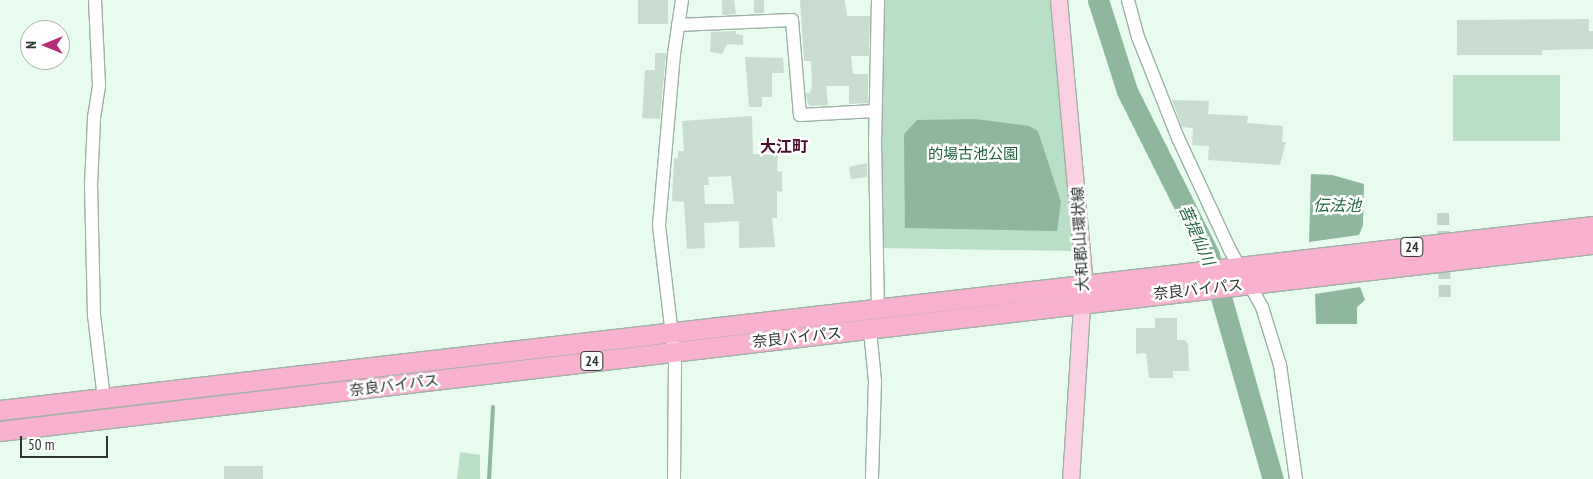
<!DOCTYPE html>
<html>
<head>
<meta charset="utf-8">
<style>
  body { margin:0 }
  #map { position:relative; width:1593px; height:479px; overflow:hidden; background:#e7fbee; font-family:"PT Sans Narrow","Noto Sans JP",sans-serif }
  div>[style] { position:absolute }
  .green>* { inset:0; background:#b9dfc7; transform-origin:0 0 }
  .water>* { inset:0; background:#8fb79e }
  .stream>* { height:4px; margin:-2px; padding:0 2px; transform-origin:2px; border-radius:2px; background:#8fb79e }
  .river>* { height:21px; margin:-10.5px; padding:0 10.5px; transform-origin:10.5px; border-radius:10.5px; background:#8fb79e }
  .building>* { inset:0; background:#c9dcd0; transform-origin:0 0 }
  .minor-tunnel>* { height:12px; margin-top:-6px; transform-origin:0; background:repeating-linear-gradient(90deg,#c2d4c8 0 12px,transparent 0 18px) }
  .roads { filter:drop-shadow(1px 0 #9eb1a5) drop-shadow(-1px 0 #9eb1a5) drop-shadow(0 1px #9eb1a5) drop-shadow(0 -1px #9eb1a5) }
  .minor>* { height:12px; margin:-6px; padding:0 6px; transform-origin:6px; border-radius:6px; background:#fff }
  .major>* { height:16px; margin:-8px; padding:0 8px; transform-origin:8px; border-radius:8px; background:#fbd0e2 }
  .highway>* { height:19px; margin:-9.5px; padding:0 9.5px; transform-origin:9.5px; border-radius:9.5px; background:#f8b1ce }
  span { translate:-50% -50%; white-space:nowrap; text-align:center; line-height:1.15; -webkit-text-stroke:5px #fff; paint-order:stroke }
  .shield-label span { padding:1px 4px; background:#fff; border:1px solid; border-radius:4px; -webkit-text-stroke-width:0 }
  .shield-label { font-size:14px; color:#2f3631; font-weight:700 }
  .park-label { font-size:15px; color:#206140 }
  .street-label { font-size:15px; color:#2f3631 }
  .neighbourhood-label { font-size:16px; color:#4c0c2e; font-weight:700 }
  .water-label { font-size:16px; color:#246543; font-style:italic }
  .north { position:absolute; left:20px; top:20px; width:50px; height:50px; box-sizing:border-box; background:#fff; border:1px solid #acafad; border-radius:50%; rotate:270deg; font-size:14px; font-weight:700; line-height:20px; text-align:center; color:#2f3631 }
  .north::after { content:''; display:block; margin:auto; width:18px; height:22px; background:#b42f75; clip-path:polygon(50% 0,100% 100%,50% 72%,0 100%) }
  .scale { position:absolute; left:20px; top:436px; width:88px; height:22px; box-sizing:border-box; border:2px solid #2f3631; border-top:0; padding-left:6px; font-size:15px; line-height:18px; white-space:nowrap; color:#2f3631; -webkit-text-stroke:4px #fff; paint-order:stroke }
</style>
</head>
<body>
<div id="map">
  <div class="green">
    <div style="clip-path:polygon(882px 0,1050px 0,1075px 207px,1072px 251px,881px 248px)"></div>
    <div style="left:1453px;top:75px;width:107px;height:66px"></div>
    <div style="clip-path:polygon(460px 452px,480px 455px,480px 479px,457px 479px)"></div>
  </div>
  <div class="water">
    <div style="clip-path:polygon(975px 119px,1029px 126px,1038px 131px,1061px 202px,1057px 231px,905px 228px,904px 134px,917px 120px)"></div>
    <div style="clip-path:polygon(1311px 174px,1332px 175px,1364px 184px,1363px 225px,1359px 235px,1309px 242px)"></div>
    <div style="clip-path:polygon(1360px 287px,1365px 300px,1357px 307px,1357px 324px,1316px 324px,1315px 294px)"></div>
  </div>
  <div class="stream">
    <div style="left:489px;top:479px;width:72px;rotate:-86.8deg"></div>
  </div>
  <div class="river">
    <div style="left:1098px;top:0;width:96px;rotate:72.3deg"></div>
    <div style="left:1127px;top:91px;width:183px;rotate:63.4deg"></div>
    <div style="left:1209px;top:255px;width:233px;rotate:74.1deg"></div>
  </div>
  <div class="building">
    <div style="left:638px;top:0;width:30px;height:24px"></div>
    <div style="clip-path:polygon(722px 0,734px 0,736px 14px,722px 15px)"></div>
    <div style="left:754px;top:0;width:10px;height:13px"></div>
    <div style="clip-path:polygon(800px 0,845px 0,847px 16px,870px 16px,869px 56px,851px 56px,853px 74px,868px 74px,868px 103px,849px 104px,849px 86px,826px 86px,828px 105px,810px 106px,807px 102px,806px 93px,810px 93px,812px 86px,811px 61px,804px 61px)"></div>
    <div style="clip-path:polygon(1589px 19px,1589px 31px,1593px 31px,1593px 49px,1542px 50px,1542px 55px,1457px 55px,1457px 20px)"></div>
    <div style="clip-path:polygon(736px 31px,736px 34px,743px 35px,743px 45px,727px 44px,722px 54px,710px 52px,711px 32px)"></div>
    <div style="clip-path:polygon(655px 53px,666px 53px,660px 119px,642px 118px,645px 70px,655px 70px)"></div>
    <div style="clip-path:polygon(745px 57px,783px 58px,784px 73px,772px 73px,772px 97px,762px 97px,762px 107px,749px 107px)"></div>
    <div style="clip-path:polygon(1172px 100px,1209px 101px,1208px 114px,1248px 116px,1247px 123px,1283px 126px,1282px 142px,1286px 142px,1280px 165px,1208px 160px,1209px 146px,1192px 145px,1193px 128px,1182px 127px)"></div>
    <div style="clip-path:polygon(evenodd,752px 116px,753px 154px,778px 155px,777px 171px,782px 172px,782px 192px,777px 191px,777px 218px,772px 218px,775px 247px,739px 248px,739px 221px,704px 223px,705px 248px,687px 249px,684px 202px,672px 201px,674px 158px,678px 158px,678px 151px,684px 151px,682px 121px,752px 116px,731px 176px,734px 204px,705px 204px,704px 185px,709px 185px,708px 177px,731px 176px)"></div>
    <div style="clip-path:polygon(867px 163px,867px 177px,851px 179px,849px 167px)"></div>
    <div style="clip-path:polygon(1155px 318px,1177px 318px,1177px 340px,1185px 340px,1188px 344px,1189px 371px,1173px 371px,1173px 378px,1149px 378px,1146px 353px,1136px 354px,1136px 328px,1155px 328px)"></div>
    <div style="left:224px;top:466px;width:39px;height:13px"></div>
  </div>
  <div class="minor-tunnel">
    <div style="left:1443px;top:213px;width:87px;rotate:88.7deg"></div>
  </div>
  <div class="roads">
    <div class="minor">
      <div style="left:95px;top:0;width:86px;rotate:87.3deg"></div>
      <div style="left:99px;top:86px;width:33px;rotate:99deg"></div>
      <div style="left:94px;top:119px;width:65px;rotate:92.6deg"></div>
      <div style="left:91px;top:184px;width:131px;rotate:88.7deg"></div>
      <div style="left:94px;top:315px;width:85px;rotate:83.2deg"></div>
      <div style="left:878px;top:0;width:143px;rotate:91.2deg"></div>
      <div style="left:875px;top:143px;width:168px;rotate:89deg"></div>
      <div style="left:1128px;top:0;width:38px;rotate:75deg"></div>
      <div style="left:1138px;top:37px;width:109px;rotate:68.4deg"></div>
      <div style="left:1178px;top:138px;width:123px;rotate:65.1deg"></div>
      <div style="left:1230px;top:250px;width:65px;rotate:60.7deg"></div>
      <div style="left:1262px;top:307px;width:61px;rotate:72.8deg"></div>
      <div style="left:1280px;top:365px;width:115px;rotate:82deg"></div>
      <div style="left:678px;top:25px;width:114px;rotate:-2.5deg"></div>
      <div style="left:792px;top:20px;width:95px;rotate:85.2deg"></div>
      <div style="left:800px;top:115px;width:75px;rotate:-3.1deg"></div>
      <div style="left:870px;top:330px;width:51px;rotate:84.4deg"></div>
      <div style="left:875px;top:381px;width:98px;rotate:91.8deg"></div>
      <div style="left:674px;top:479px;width:119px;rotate:-89.5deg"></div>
      <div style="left:675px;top:360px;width:136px;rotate:-96.8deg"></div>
      <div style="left:659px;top:225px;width:172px;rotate:-85deg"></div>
      <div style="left:674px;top:54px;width:55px;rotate:-81.6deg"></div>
    </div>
    <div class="major">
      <div style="left:1059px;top:0;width:276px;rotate:84.8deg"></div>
      <div style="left:1084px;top:275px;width:204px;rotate:93.6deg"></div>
    </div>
    <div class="highway">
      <div style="left:0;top:410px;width:1604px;rotate:-6.59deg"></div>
      <div style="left:0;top:431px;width:1604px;rotate:-6.7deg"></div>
    </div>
  </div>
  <div class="shield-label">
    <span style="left:1412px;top:247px">24</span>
    <span style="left:592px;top:361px">24</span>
  </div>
  <div class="park-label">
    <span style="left:973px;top:154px">的場古池公園</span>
  </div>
  <div class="street-label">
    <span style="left:1080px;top:239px;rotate:-93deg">大和郡山環状線</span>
    <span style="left:1198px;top:289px;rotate:-6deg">奈良バイパス</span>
    <span style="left:797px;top:337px;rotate:-6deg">奈良バイパス</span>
    <span style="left:394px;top:385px;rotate:-7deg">奈良バイパス</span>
  </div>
  <div class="neighbourhood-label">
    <span style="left:784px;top:146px">大江町</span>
  </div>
  <div class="water-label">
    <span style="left:1337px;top:205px">伝法池</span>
    <span style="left:1197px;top:235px;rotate:66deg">菩提仙川</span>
  </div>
  <div class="north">N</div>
  <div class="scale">50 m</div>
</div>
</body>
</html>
